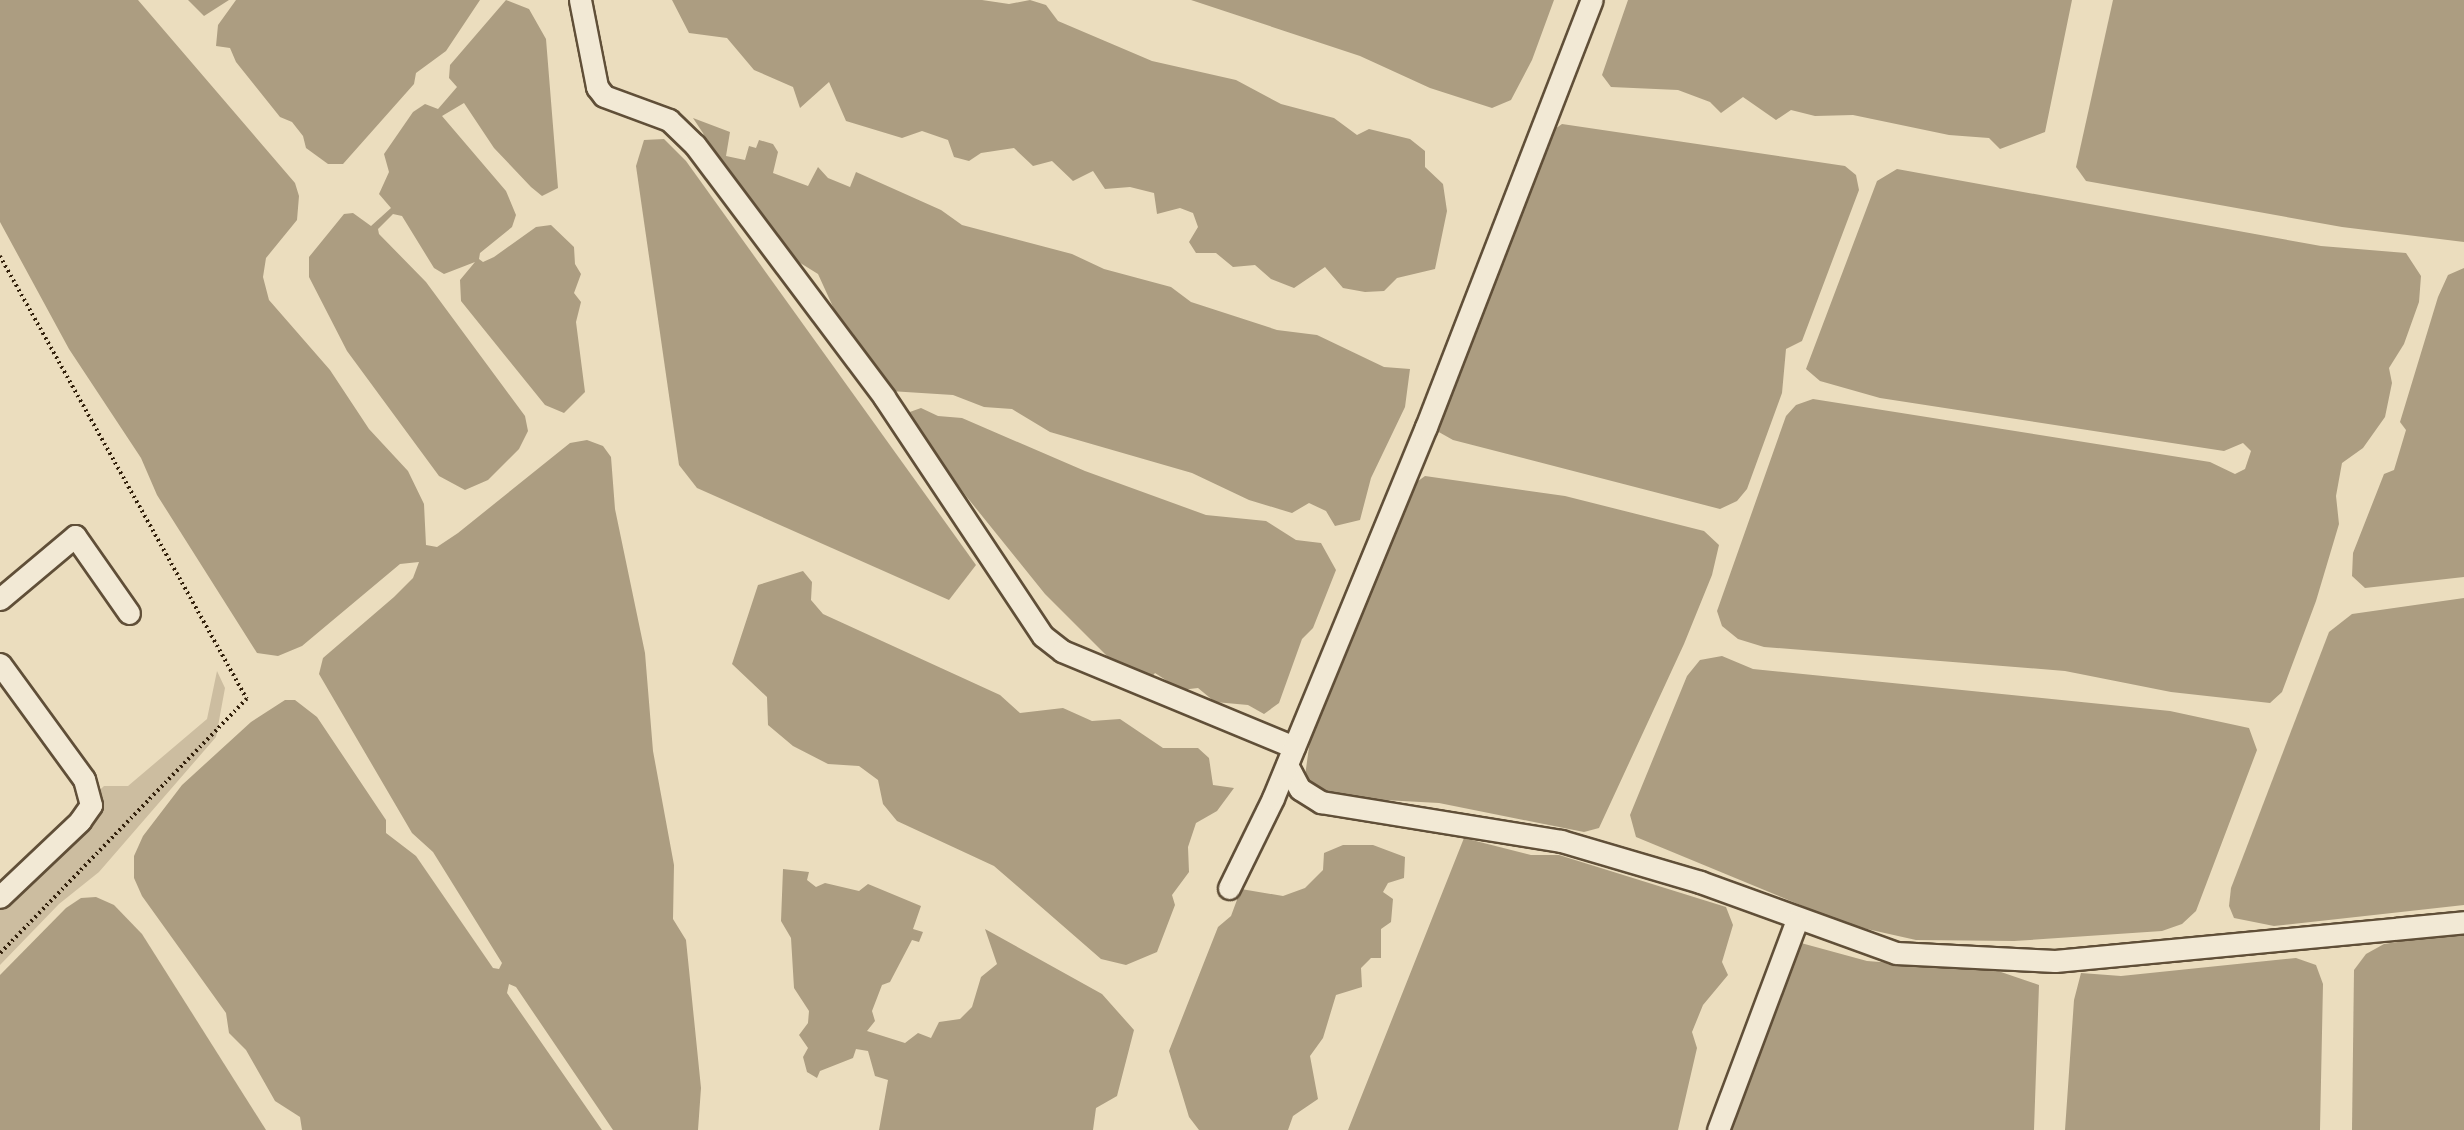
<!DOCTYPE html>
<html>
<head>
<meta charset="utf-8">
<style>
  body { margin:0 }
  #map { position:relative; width:2464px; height:1130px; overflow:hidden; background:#ebddbe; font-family:"IM FELL Great Primer",serif }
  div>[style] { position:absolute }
  .green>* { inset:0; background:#ccbda0 }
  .water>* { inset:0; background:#ac9d81 }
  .path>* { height:3.5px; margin-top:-1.75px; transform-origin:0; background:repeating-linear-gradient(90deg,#32200b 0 2px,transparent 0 5.5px) }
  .roads { filter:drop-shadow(2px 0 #604f38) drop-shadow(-2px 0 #604f38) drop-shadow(0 2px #604f38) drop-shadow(0 -2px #604f38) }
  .minor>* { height:21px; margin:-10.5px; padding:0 10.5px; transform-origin:10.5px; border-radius:10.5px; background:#f2e9d5 }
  span { translate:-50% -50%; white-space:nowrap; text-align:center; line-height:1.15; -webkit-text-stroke:5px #f2e9d5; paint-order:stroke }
</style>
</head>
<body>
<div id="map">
  <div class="green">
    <div style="clip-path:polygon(217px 671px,225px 688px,216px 737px,99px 872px,59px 904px,0 965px,0 884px,104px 786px,128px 786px,207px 719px)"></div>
  </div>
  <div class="water">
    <div style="clip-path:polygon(0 0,138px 0,295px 183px,299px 196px,297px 220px,266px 258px,263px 277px,269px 300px,330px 370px,369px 429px,408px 471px,424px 504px,426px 545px,437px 547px,458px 533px,570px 443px,587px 440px,603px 446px,611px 457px,615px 509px,645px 653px,653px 751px,674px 865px,673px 919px,686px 940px,701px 1088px,698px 1130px,613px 1130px,516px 987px,509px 984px,507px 993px,602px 1130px,302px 1130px,300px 1117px,275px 1101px,246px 1050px,229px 1033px,226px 1013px,142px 896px,134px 878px,134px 856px,143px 836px,182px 785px,251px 722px,285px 700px,295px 700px,317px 717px,386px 820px,386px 833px,416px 856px,493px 968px,499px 969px,502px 963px,433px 852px,412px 833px,319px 674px,323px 658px,394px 597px,413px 578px,419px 562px,400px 564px,302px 646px,278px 656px,257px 653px,157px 495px,141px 458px,69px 349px,0 222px)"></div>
    <div style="clip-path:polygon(188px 0,229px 0,204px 16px)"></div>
    <div style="clip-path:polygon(236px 0,480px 0,446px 51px,416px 73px,414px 84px,343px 164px,328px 164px,306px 148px,303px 136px,292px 122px,280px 117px,236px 62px,230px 48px,216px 46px,218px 25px)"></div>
    <div style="clip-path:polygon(506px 0,529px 9px,546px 39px,558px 188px,542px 196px,531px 187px,494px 148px,464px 103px,442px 116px,506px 191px,516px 215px,512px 227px,480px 253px,479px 259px,483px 262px,494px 257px,536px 227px,551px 225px,574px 247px,575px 264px,581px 274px,574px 293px,581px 302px,576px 322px,585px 392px,564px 413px,545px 405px,461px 301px,460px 280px,475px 262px,444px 274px,434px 268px,402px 216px,393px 214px,378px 229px,379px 234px,426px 282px,525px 416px,528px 431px,519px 449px,488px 480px,465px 490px,439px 476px,347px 351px,309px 277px,309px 257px,344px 214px,353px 213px,371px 226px,391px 208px,379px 194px,389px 172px,384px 154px,413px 112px,425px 104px,438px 109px,457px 87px,449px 78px,450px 65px)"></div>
    <div style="clip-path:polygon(672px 0,982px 0,1009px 4px,1030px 0,1046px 5px,1058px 21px,1152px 61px,1236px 80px,1281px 104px,1334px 118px,1357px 135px,1369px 129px,1410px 139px,1425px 151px,1425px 167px,1443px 184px,1447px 211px,1435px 269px,1397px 278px,1384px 291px,1365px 292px,1343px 288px,1325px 267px,1294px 288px,1271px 279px,1255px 265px,1233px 267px,1216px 253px,1196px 253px,1189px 242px,1198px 227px,1193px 213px,1180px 208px,1157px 214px,1154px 193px,1130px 187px,1105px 189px,1093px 171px,1073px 181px,1052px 161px,1033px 166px,1014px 148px,981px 153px,969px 161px,954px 157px,948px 140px,922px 131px,902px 138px,846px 121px,829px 82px,800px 108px,793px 87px,754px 70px,727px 38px,689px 33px)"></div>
    <div style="clip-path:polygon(1191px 0,1554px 0,1532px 60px,1511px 100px,1492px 108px,1430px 88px,1360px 56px)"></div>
    <div style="clip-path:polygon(1628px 0,2072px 0,2045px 132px,2000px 149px,1989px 138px,1949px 135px,1853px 115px,1815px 116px,1791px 110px,1776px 120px,1743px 97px,1721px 113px,1710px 102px,1678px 90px,1611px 87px,1602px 75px)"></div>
    <div style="clip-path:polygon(2113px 0,2464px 0,2464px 242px,2342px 227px,2086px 181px,2076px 167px)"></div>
    <div style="clip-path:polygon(693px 118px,730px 132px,726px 156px,745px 160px,749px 146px,756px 148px,759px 140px,773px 144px,778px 152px,773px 173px,808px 186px,818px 167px,828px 178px,850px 187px,856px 172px,941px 210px,962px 225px,1072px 254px,1104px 269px,1171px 287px,1191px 302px,1277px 330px,1317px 335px,1384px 367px,1410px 369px,1405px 407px,1371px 478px,1360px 520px,1335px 526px,1326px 511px,1309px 503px,1292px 513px,1249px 500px,1192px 473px,1050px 432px,1012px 409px,984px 407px,953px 395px,890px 391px,834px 309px,818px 274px,781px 251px)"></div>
    <div style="clip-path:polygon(1562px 124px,1845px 166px,1856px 175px,1859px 190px,1802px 341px,1786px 349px,1782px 393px,1747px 489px,1737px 501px,1720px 509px,1453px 440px,1437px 431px,1438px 416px,1545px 136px)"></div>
    <div style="clip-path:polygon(664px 139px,686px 161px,976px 565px,949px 600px,697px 488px,679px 465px,636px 166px,644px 140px)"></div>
    <div style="clip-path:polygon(1897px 169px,2321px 246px,2406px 253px,2421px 276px,2419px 302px,2404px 344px,2389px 368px,2392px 383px,2385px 417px,2363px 448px,2342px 463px,2336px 496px,2339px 524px,2316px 601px,2282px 692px,2270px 703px,2171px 692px,2065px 671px,1764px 647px,1738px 639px,1722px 626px,1717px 611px,1786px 416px,1796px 405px,1813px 399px,2210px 462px,2235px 474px,2245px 469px,2251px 451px,2243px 443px,2224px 451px,1880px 398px,1820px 381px,1806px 369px,1877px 181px)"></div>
    <div style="clip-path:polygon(2464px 268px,2464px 577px,2365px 588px,2352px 576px,2353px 553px,2384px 474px,2394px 470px,2406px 430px,2400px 422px,2438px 297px,2448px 275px)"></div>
    <div style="clip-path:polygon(921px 408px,938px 416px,962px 418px,1085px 471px,1206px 515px,1266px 521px,1296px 540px,1321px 543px,1336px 570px,1313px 628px,1302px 639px,1279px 703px,1264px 714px,1248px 705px,1215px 702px,1198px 688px,1181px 690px,1155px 673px,1148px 682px,1111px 660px,1045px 594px,966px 496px,907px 413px)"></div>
    <div style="clip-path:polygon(1425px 476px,1565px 496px,1704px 531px,1719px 545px,1712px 575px,1684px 644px,1599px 828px,1584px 832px,1439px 803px,1328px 797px,1304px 783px,1311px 733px,1410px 487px)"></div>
    <div style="clip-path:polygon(803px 571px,812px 582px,811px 600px,823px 614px,1000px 695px,1020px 713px,1063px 708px,1092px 721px,1120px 719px,1163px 748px,1198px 748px,1209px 758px,1213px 785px,1234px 788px,1217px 811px,1196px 823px,1188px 847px,1189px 872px,1172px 895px,1175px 905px,1157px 952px,1126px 965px,1101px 959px,994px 866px,897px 821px,883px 804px,878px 780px,859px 766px,828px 764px,793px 746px,768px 725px,767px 697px,732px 664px,758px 585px)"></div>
    <div style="clip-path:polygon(2464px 598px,2464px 905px,2274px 926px,2234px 918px,2229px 906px,2231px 888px,2329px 632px,2352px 614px)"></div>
    <div style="clip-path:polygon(1722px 656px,1753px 669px,2170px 711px,2249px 728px,2257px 750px,2196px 911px,2182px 924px,2162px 931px,2014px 941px,1916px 940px,1849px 925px,1636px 837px,1630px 815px,1687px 676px,1700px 660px)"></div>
    <div style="clip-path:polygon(1464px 838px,1531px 855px,1559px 855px,1726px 907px,1733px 925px,1722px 962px,1728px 975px,1703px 1005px,1692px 1032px,1697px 1048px,1678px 1130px,1348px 1130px)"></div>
    <div style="clip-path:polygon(1343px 845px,1373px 845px,1405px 857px,1404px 878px,1388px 883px,1383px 892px,1393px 899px,1391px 922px,1381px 929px,1381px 958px,1371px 958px,1361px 968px,1362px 987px,1336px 995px,1323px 1038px,1310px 1056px,1318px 1099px,1293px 1116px,1288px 1130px,1199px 1130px,1189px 1117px,1169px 1051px,1218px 927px,1231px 916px,1241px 889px,1283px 896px,1305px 888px,1323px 870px,1324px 853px)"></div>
    <div style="clip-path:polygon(783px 869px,809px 872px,807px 880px,816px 887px,825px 883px,859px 891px,868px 884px,921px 906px,913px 929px,923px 932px,919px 942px,912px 940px,890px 982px,882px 985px,872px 1011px,875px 1021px,867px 1031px,905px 1043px,918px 1033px,931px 1038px,939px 1022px,960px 1019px,972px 1007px,981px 977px,997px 964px,985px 929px,1102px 994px,1134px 1030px,1117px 1096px,1096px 1108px,1093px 1130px,879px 1130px,888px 1080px,875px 1076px,868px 1051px,856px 1049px,853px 1058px,820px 1071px,817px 1078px,807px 1072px,803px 1057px,808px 1048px,799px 1035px,808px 1023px,809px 1011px,794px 988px,791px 938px,781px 921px)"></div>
    <div style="clip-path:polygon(96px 897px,114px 905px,142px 934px,266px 1130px,0 1130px,0 975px,66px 908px,81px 898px)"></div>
    <div style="clip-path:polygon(2464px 932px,2464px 1130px,2352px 1130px,2354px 970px,2366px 954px,2384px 944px)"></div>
    <div style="clip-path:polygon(1801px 943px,1867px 961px,1998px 971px,2039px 985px,2034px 1130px,1715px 1130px,1789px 946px)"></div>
    <div style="clip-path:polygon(2296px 958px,2316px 965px,2323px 984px,2320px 1130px,2065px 1130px,2074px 1000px,2081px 973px,2121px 976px)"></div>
  </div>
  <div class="path">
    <div style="left:0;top:256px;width:507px;rotate:60.86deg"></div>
    <div style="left:247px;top:699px;width:355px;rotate:134.1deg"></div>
  </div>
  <div class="roads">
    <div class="minor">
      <div style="left:580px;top:0;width:89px;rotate:78.9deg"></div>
      <div style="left:597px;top:87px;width:11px;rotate:52deg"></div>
      <div style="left:604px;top:96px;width:69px;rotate:20.3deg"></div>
      <div style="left:669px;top:120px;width:36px;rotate:44deg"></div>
      <div style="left:695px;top:145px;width:315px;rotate:53.1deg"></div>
      <div style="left:884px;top:397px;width:287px;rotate:56.4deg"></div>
      <div style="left:1043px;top:636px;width:24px;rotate:38deg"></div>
      <div style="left:1062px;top:651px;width:251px;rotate:22.5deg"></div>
      <div style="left:0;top:599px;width:98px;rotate:-40deg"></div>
      <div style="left:75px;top:536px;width:94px;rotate:55deg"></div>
      <div style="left:0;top:664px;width:142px;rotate:53.9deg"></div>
      <div style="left:84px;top:779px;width:27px;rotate:75deg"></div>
      <div style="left:91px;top:805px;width:19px;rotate:125deg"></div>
      <div style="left:80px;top:821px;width:110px;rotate:136.5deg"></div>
      <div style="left:1287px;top:765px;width:27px;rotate:62deg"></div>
      <div style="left:1300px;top:789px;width:25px;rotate:32deg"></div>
      <div style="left:1321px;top:802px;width:243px;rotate:9.2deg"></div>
      <div style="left:1561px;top:841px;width:145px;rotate:16.4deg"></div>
      <div style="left:1700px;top:882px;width:208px;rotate:19.9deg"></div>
      <div style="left:1896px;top:953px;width:159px;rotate:2.9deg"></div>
      <div style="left:2055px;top:961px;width:411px;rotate:-5.4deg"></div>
      <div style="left:1229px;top:888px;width:100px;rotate:-63.9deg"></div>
      <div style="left:1273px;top:798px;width:401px;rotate:-67.6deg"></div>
      <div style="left:1426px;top:427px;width:458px;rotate:-68.8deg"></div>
      <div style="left:1718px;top:1130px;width:224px;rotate:-69.4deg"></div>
    </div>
  </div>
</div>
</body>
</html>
